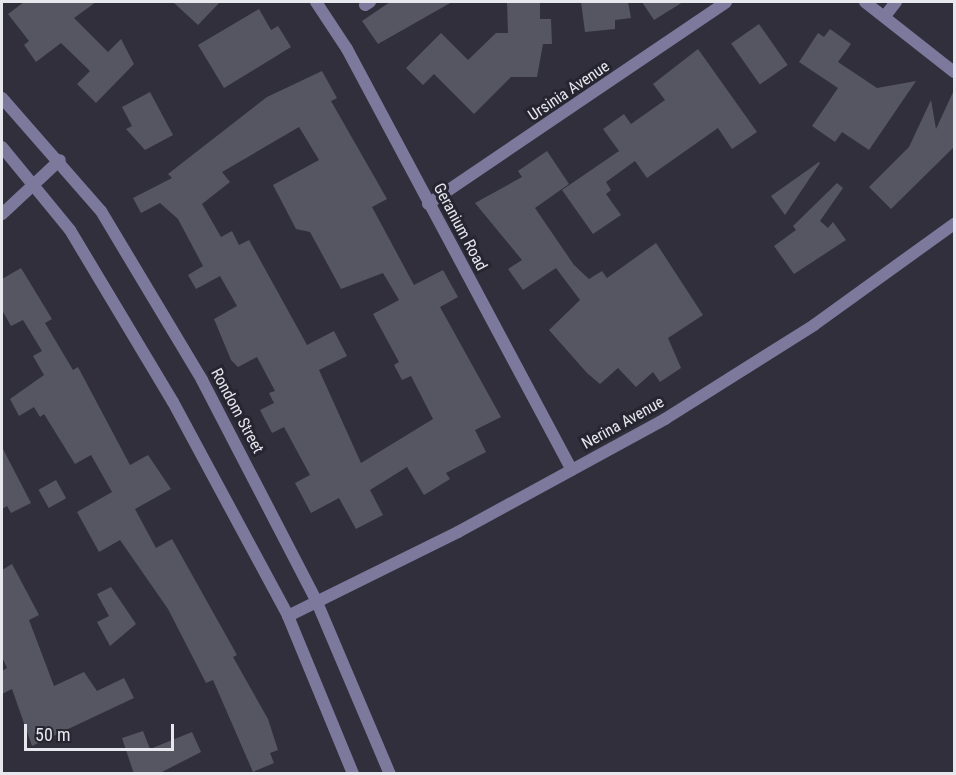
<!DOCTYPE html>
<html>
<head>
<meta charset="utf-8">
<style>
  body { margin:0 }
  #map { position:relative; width:956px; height:775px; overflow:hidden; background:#302f3b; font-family:"Roboto Condensed",sans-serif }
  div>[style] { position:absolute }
  .building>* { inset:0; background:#565662; transform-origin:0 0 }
  .minor>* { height:12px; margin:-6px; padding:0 6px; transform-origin:6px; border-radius:6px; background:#7c799d }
  .tertiary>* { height:12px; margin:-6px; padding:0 6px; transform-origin:6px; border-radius:6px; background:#7c799d }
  span { translate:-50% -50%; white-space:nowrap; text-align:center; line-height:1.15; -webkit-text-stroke:6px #262531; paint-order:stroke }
  .street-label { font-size:16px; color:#e7e7ee }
  .frame { position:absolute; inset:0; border:3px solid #e7e7ee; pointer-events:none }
  .scale { position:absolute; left:24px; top:724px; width:150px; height:27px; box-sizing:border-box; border:3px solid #e7e7ee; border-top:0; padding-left:8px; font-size:18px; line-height:21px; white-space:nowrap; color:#e7e7ee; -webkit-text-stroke:4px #262531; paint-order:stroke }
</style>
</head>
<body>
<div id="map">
  <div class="building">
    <div style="clip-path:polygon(24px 2px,96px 2px,74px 18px,108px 52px,121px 39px,134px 64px,96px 103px,77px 84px,90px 71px,61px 43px,36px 62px,24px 45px,29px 41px,8px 14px)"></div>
    <div style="clip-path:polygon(173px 2px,220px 2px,198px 25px)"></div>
    <div style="clip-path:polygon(390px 2px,452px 2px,378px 44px,362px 21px)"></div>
    <div style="clip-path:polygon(540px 2px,540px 19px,551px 19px,552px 44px,543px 44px,537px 77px,511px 77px,474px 114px,434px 74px,423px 85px,406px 68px,441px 33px,468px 60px,496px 33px,508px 33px,507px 3px)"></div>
    <div style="clip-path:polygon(581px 2px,628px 2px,631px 18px,615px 20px,615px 29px,585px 32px)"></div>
    <div style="clip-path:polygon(642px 2px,683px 2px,654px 20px)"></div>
    <div style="clip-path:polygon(259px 9px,271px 30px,278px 26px,291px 47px,224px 88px,198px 45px)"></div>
    <div style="left:759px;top:24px;width:50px;height:34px;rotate:55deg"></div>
    <div style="clip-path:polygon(830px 29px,851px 44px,838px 62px,877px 88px,916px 81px,869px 150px,842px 132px,835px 142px,812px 126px,838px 88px,799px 62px,818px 33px,824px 37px)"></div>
    <div style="clip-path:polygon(698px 49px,757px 132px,732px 149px,718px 128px,647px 178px,635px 161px,606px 182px,611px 190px,606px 194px,621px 215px,593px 234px,562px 190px,619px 151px,603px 129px,624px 114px,631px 124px,665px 100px,653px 84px)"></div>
    <div style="clip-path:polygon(evenodd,322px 71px,337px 98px,331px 101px,387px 199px,372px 207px,414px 285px,443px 270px,458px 297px,440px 307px,501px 417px,475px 430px,486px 452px,446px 473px,450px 479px,424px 495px,407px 467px,370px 490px,383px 515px,356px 529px,339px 498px,311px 513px,295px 483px,310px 475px,284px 427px,272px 433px,260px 410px,274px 403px,269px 393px,275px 391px,257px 357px,238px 367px,231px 360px,214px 319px,237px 306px,220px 276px,196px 289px,188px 275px,203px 266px,178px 219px,160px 203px,141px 213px,133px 198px,172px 178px,168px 174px,267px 97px,322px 71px,299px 127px,319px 160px,273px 185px,296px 229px,310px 232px,341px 289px,383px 273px,399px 300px,373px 314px,399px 362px,394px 365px,402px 380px,411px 376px,433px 419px,361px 463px,319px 370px,347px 356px,334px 331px,307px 345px,249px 240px,239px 245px,232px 231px,221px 237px,202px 204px,230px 182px,222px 172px,299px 127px)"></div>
    <div style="clip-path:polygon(954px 90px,954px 147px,891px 209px,869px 187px,909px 147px,931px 100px,936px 129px)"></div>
    <div style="clip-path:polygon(150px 92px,173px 135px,145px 150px,126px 129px,132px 126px,122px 107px)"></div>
    <div style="clip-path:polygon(547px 151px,569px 184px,535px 208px,574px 265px,589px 279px,602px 271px,607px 278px,656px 243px,703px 315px,668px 338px,681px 368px,660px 382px,653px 372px,636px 387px,618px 368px,600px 384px,587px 373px,549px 330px,580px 300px,556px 268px,523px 290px,508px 269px,522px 260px,475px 203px,522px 177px,518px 171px)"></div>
    <div style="clip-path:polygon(819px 162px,820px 163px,785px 215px,771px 196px)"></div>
    <div style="clip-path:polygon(837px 183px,843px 188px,820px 221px,828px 228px,833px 222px,846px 240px,794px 274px,774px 246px,796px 230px,793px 226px)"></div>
    <div style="clip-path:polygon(21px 268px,52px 319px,45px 323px,73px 370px,78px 367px,130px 465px,148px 455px,171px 489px,135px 509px,156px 548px,172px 539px,237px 655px,233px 657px,268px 719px,278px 750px,270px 753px,274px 763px,253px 772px,213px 680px,206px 683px,168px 609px,120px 540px,99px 552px,77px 512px,112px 492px,91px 455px,75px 464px,44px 414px,40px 417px,34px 407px,19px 416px,10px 399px,44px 375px,33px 356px,42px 351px,23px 320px,11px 326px,2px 310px,2px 279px)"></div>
    <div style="clip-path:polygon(2px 447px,31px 503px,11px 513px,7px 506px,2px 509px)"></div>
    <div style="left:56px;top:480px;width:21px;height:20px;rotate:61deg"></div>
    <div style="clip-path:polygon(12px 564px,39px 615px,29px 620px,54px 686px,84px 672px,97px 691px,124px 678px,134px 698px,32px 746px,12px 689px,2px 694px,2px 671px,7px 668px,2px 657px,2px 570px)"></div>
    <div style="clip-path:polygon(111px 587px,136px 624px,110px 646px,97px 622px,109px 616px,97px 594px)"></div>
    <div style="clip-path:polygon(143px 731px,150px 749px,192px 732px,201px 752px,158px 774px,134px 774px,122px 738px)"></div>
  </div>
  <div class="minor">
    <div style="left:316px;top:2px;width:56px;rotate:56.6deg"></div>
    <div style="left:347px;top:49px;width:477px;rotate:61.9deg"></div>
    <div style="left:865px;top:2px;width:113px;rotate:38.2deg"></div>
    <div style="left:365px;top:5px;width:6px;rotate:-31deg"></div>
    <div style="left:885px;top:16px;width:18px;rotate:-52deg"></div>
    <div style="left:428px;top:204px;width:360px;rotate:-34.1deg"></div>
    <div style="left:2px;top:214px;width:79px;rotate:-43deg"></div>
    <div style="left:288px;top:616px;width:190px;rotate:-26.3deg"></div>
    <div style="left:458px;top:532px;width:236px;rotate:-28.6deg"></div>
    <div style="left:665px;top:419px;width:176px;rotate:-32.2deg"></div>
    <div style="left:814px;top:325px;width:173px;rotate:-35.8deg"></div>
  </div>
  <div class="tertiary">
    <div style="left:2px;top:98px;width:150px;rotate:48.8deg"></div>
    <div style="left:101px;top:211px;width:197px;rotate:59.1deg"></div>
    <div style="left:202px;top:380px;width:248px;rotate:62.6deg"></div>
    <div style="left:316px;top:600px;width:189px;rotate:67deg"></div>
    <div style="left:2px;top:147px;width:107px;rotate:50.7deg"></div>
    <div style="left:70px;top:230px;width:200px;rotate:59.1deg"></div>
    <div style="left:173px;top:402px;width:243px;rotate:61.7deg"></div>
    <div style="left:288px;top:616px;width:171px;rotate:67.6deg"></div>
  </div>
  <div class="street-label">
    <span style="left:569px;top:91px;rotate:-34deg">Ursinia Avenue</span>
    <span style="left:460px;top:227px;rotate:62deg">Geranium Road</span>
    <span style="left:237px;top:411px;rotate:62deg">Rondom Street</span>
    <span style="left:623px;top:423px;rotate:-29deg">Nerina Avenue</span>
  </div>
  <div class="frame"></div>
  <div class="scale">50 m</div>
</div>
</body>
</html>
